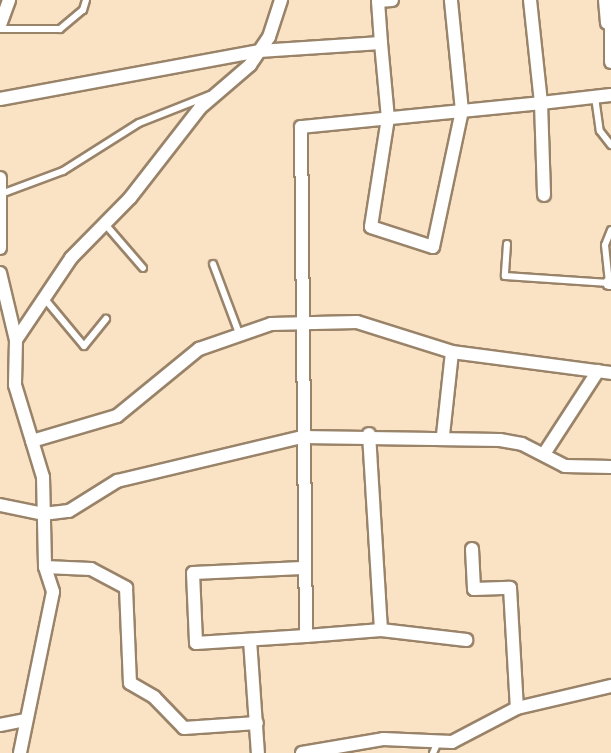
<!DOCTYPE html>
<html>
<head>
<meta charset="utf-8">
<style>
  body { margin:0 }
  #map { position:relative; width:611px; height:753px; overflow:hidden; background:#fae2c5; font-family:Signika,sans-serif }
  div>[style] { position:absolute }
  .roads { filter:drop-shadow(2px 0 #998369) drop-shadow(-2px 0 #998369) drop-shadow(0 2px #998369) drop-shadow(0 -2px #998369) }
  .lane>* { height:6px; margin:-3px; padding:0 3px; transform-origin:3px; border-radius:3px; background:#fff }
  .street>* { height:12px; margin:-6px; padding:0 6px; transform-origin:6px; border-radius:6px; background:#fff }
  span { translate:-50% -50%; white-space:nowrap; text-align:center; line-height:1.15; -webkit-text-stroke:4.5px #fae2c5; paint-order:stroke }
</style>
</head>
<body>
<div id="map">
  <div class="roads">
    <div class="lane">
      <div style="left:0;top:29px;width:60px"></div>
      <div style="left:60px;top:29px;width:30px;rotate:-40deg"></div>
      <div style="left:83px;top:10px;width:10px;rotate:-73deg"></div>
      <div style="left:595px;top:97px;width:34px;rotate:82deg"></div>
      <div style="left:600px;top:131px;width:18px;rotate:52deg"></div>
      <div style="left:1px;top:194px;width:66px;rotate:-20.4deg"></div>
      <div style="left:63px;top:171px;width:90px;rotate:-32.3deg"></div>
      <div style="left:139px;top:123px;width:76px;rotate:-21.5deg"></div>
      <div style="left:105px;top:224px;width:58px;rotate:49.2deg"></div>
      <div style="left:507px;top:244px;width:32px;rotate:94deg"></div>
      <div style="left:505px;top:276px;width:104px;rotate:3.9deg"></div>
      <div style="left:609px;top:283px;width:38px;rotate:-96deg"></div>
      <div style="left:605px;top:245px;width:16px;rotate:-68deg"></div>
      <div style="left:213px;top:264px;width:74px;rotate:69.4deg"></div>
      <div style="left:44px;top:298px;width:62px;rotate:50.2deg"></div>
      <div style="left:84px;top:346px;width:35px;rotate:-51deg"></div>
      <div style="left:433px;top:753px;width:12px;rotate:-66deg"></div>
    </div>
    <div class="street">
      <div style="left:530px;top:0;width:104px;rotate:83.9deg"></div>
      <div style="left:541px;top:103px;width:70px;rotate:-6.5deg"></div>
      <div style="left:605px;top:0;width:23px;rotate:85deg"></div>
      <div style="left:611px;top:22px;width:40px;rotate:90deg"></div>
      <div style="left:0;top:25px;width:27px;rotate:-70deg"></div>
      <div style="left:381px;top:43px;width:75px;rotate:84.7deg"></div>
      <div style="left:388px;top:118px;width:110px;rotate:98.9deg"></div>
      <div style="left:371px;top:227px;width:65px;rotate:17.9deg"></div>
      <div style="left:433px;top:247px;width:139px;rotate:-78deg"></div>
      <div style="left:462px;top:111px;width:112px;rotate:-95.7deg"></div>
      <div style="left:0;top:99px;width:263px;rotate:-10.5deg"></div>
      <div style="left:259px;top:51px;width:122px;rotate:-3.8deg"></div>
      <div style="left:381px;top:43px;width:42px;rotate:-94.1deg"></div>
      <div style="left:378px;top:1px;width:14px;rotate:-4deg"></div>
      <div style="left:0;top:178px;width:70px;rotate:90deg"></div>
      <div style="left:0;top:273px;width:69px;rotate:76.6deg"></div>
      <div style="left:16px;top:340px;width:45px;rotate:91.3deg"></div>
      <div style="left:15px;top:385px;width:96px;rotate:73.1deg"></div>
      <div style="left:43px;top:477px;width:90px;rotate:88.7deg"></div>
      <div style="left:45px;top:567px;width:26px;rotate:72deg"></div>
      <div style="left:53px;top:592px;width:164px;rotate:101.6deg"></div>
      <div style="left:609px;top:283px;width:2px"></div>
      <div style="left:16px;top:340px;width:99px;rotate:-56.1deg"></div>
      <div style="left:71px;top:258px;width:84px;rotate:-45.5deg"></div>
      <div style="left:130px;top:198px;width:114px;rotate:-52.1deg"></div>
      <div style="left:200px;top:108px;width:66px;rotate:-40.7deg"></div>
      <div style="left:250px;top:65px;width:34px;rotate:-56deg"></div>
      <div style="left:269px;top:37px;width:39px;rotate:-72deg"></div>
      <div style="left:369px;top:434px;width:196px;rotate:86.5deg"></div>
      <div style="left:381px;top:630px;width:75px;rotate:175.4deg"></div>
      <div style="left:306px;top:636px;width:509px;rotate:-90.56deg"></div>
      <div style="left:301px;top:127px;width:241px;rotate:-5.7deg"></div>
      <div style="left:541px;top:103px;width:92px;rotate:88.1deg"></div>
      <div style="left:443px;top:435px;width:83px;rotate:-83.8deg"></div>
      <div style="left:32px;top:441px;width:89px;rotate:-16.4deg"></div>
      <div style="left:117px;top:416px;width:106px;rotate:-39.3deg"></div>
      <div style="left:199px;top:349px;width:76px;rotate:-19.1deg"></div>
      <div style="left:271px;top:324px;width:86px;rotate:-1.3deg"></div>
      <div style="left:357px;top:322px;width:100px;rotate:17.5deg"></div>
      <div style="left:452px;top:352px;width:160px;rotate:7.5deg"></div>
      <div style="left:544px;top:454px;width:99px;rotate:-57deg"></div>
      <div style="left:0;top:505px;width:44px;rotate:11.8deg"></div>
      <div style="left:43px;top:514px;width:26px;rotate:-7deg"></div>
      <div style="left:69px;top:511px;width:57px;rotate:-32deg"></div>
      <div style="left:117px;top:481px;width:190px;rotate:-13.4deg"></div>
      <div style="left:302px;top:437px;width:198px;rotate:0.9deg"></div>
      <div style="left:500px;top:440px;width:22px;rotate:10deg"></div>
      <div style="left:522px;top:444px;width:48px;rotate:27.1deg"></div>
      <div style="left:565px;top:466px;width:46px;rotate:1.2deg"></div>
      <div style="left:472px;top:549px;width:40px;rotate:87.1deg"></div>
      <div style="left:474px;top:589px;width:36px;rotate:-2deg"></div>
      <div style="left:510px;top:588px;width:120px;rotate:86.7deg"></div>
      <div style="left:45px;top:567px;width:46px;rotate:2.5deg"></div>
      <div style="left:91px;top:569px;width:40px;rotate:28deg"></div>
      <div style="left:126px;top:588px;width:95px;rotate:87.6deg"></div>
      <div style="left:130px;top:683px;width:28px;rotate:30deg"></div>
      <div style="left:154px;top:697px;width:43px;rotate:45.9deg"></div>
      <div style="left:184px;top:728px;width:73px;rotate:-3.9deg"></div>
      <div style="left:302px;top:568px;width:109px;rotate:177.4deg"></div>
      <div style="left:193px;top:573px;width:70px;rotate:87.5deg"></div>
      <div style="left:196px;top:643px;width:110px;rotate:-3.6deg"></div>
      <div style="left:381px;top:630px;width:86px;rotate:6.7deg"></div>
      <div style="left:250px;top:640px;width:113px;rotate:86deg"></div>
      <div style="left:0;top:725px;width:25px;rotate:-11deg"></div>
      <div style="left:302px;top:753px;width:82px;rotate:-9.8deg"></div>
      <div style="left:383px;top:739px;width:69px;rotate:2.5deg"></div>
      <div style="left:452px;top:742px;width:73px;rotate:-27.6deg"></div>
      <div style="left:517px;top:708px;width:97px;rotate:-13.2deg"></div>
    </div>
  </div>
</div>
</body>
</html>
